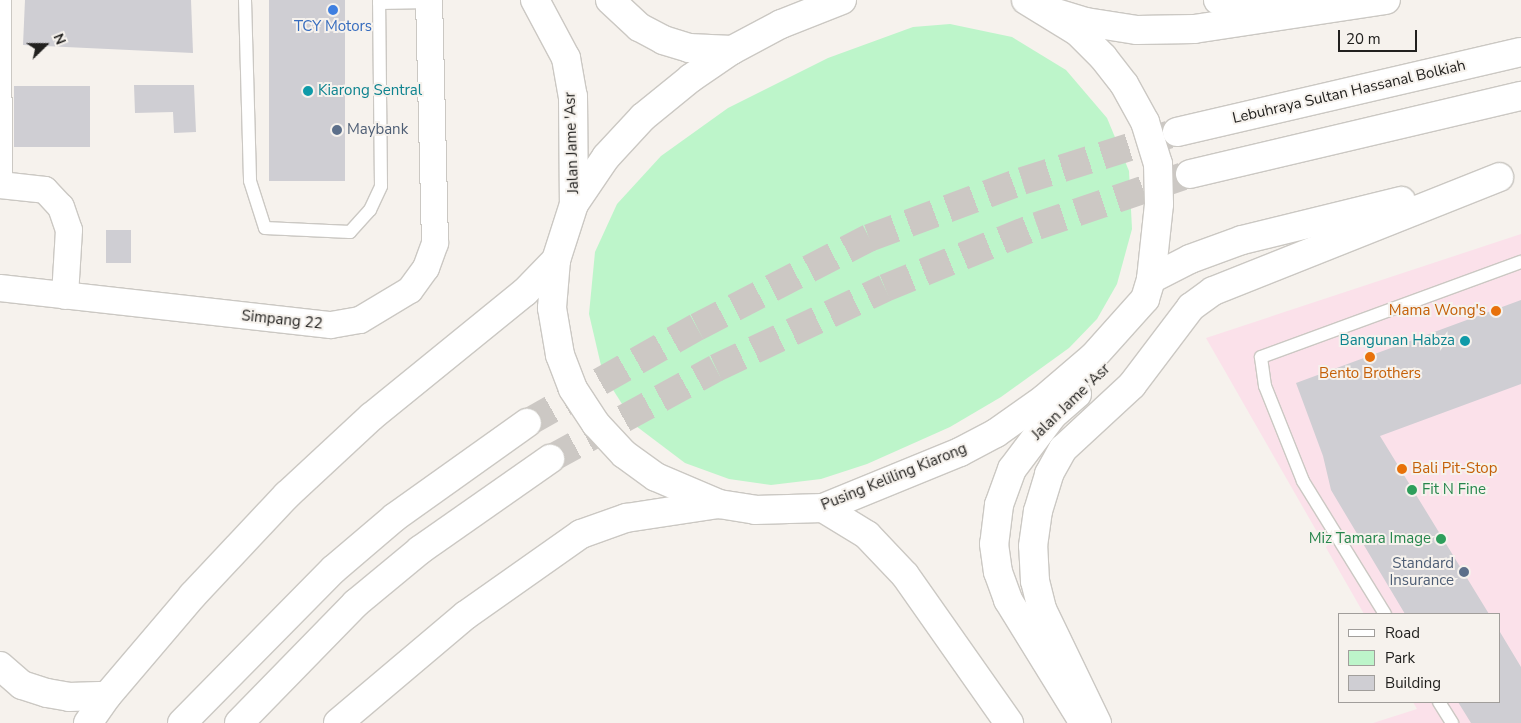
<!DOCTYPE html>
<html>
<head>
<meta charset="utf-8">
<style>
  body { margin:0 }
  #map { position:relative; width:1521px; height:723px; overflow:hidden; background:#f6f2ed; font-family:"Nunito Sans",sans-serif }
  div>[style] { position:absolute }
  .commercial>* { inset:0; background:#fbe1ea }
  .green>* { inset:0; background:#bdf5ca }
  .building>* { inset:0; background:#cfced3; transform-origin:0 0 }
  .motorway-tunnel>* { height:28px; margin-top:-14px; transform-origin:0; background:repeating-linear-gradient(90deg,#ccc8c4 0 28px,transparent 0 42px) }
  .roads { filter:drop-shadow(1px 0 #cbc8c3) drop-shadow(-1px 0 #cbc8c3) drop-shadow(0 1px #cbc8c3) drop-shadow(0 -1px #cbc8c3) }
  .service>* { height:12px; margin:-6px; padding:0 6px; transform-origin:6px; border-radius:6px; background:#fff }
  .minor>* { height:26px; margin:-13px; padding:0 13px; transform-origin:13px; border-radius:13px; background:#fff }
  .secondary>* { height:28px; margin:-14px; padding:0 14px; transform-origin:14px; border-radius:14px; background:#fff }
  .primary>* { height:28px; margin:-14px; padding:0 14px; transform-origin:14px; border-radius:14px; background:#fff }
  .motorway>* { height:28px; margin:-14px; padding:0 14px; transform-origin:14px; border-radius:14px; background:#fff }
  .dots>* { width:14px; height:14px; translate:-50% -50%; box-sizing:border-box; border:2px solid #f6f2ed; border-radius:50% }
  span { translate:-50% -50%; white-space:nowrap; text-align:center; line-height:1.15; -webkit-text-stroke:4px #f6f2ed; paint-order:stroke }
  .shop-label { font-size:15px; color:#366cbe }
  .culture-label { font-size:15px; color:#0d838f }
  .left { translate:0 -50%; text-align:left }
  .right { translate:-100% -50%; text-align:right }
  .street-label { font-size:15px; color:#22211f }
  .service-label { font-size:15px; color:#4e5e75 }
  .food-label { font-size:15px; color:#c56008 }
  .leisure-label { font-size:15px; color:#27864d }
  .legend { position:absolute; left:1338px; top:613px; width:162px; height:90px; box-sizing:border-box; background:#f6f2ed; border:1px solid #a19e9b; margin:0; padding:6px 9px; list-style:none; font-size:15px; color:#22211f }
  .legend li { display:flex; align-items:center; gap:10px; height:25px }
  .legend b { width:25px; border:1px solid #a19e9b }
  .north { position:absolute; left:20px; top:20px; width:50px; height:50px; -webkit-text-stroke:4px #f6f2ed; paint-order:stroke; rotate:68deg; font-size:14px; font-weight:700; line-height:20px; text-align:center; color:#22211f }
  .north::after { content:''; display:block; margin:auto; width:18px; height:22px; background:#22211f; clip-path:polygon(50% 0,100% 100%,50% 72%,0 100%) }
  .scale { position:absolute; left:1338px; top:30px; width:79px; height:22px; box-sizing:border-box; border:2px solid #22211f; border-top:0; padding-left:6px; font-size:15px; line-height:18px; white-space:nowrap; color:#22211f; -webkit-text-stroke:4px #f6f2ed; paint-order:stroke }
</style>
</head>
<body>
<div id="map">
  <div class="commercial">
    <div style="clip-path:polygon(1521px 234px,1521px 723px,1373px 723px,1417px 709px,1413px 702px,1500px 702px,1500px 614px,1364px 614px,1206px 338px)"></div>
  </div>
  <div class="green">
    <div style="clip-path:polygon(950px 24px,1012px 37px,1066px 70px,1107px 118px,1129px 171px,1132px 229px,1117px 284px,1097px 319px,1069px 348px,1001px 397px,950px 427px,867px 464px,821px 479px,771px 485px,729px 479px,685px 463px,636px 426px,603px 374px,589px 314px,595px 252px,617px 204px,661px 156px,728px 108px,828px 58px,913px 27px)"></div>
  </div>
  <div class="building">
    <div style="clip-path:polygon(25px 0,191px 0,193px 53px,23px 45px)"></div>
    <div style="left:269px;top:0;width:76px;height:181px"></div>
    <div style="clip-path:polygon(134px 85px,194px 85px,196px 132px,174px 133px,173px 112px,135px 113px)"></div>
    <div style="left:14px;top:86px;width:76px;height:61px"></div>
    <div style="left:131px;top:230px;width:33px;height:25px;rotate:90deg"></div>
    <div style="clip-path:polygon(1521px 300px,1521px 384px,1380px 436px,1489px 614px,1405px 614px,1331px 490px,1323px 456px,1296px 383px)"></div>
    <div style="clip-path:polygon(1500px 632px,1521px 667px,1521px 723px,1471px 723px,1458px 702px,1500px 702px)"></div>
  </div>
  <div class="motorway-tunnel">
    <div style="left:527px;top:423px;width:195px;rotate:-29.5deg"></div>
    <div style="left:697px;top:327px;width:194px;rotate:-27.4deg"></div>
    <div style="left:869px;top:238px;width:163px;rotate:-20.4deg"></div>
    <div style="left:1022px;top:181px;width:159px;rotate:-17.5deg"></div>
    <div style="left:550px;top:459px;width:189px;rotate:-28.7deg"></div>
    <div style="left:716px;top:368px;width:187px;rotate:-25.3deg"></div>
    <div style="left:885px;top:288px;width:164px;rotate:-22.2deg"></div>
    <div style="left:1037px;top:226px;width:162px;rotate:-18.8deg"></div>
  </div>
  <div class="roads">
    <div class="service">
      <div style="left:5px;top:0;width:186px;rotate:89.7deg"></div>
      <div style="left:245px;top:0;width:181px;rotate:88.4deg"></div>
      <div style="left:250px;top:181px;width:49px;rotate:72.3deg"></div>
      <div style="left:265px;top:228px;width:85px;rotate:2.7deg"></div>
      <div style="left:350px;top:232px;width:30px;rotate:-48deg"></div>
      <div style="left:370px;top:210px;width:26px;rotate:-65deg"></div>
      <div style="left:381px;top:186px;width:186px;rotate:-90.6deg"></div>
      <div style="left:379px;top:3px;width:50px;rotate:-1.1deg"></div>
      <div style="left:1385px;top:614px;width:156px;rotate:-121.7deg"></div>
      <div style="left:1303px;top:481px;width:102px;rotate:-111.8deg"></div>
      <div style="left:1265px;top:386px;width:29px;rotate:-98deg"></div>
      <div style="left:1261px;top:357px;width:277px;rotate:-20.1deg"></div>
      <div style="left:1439px;top:702px;width:25px;rotate:58deg"></div>
    </div>
    <div class="minor">
      <div style="left:0;top:185px;width:45px;rotate:6.3deg"></div>
      <div style="left:45px;top:190px;width:23px;rotate:47deg"></div>
      <div style="left:61px;top:207px;width:24px;rotate:71deg"></div>
      <div style="left:69px;top:230px;width:66px;rotate:93.5deg"></div>
      <div style="left:0;top:288px;width:333px;rotate:6.4deg"></div>
      <div style="left:331px;top:325px;width:29px;rotate:-10deg"></div>
      <div style="left:360px;top:320px;width:58px;rotate:-31deg"></div>
      <div style="left:410px;top:290px;width:27px;rotate:-54deg"></div>
      <div style="left:426px;top:268px;width:27px;rotate:-70deg"></div>
      <div style="left:435px;top:243px;width:243px;rotate:-91.4deg"></div>
    </div>
    <div class="secondary">
      <div style="left:0;top:666px;width:29px;rotate:41deg"></div>
      <div style="left:22px;top:685px;width:26px;rotate:18deg"></div>
      <div style="left:47px;top:693px;width:22px;rotate:10deg"></div>
      <div style="left:69px;top:697px;width:38px;rotate:-2deg"></div>
    </div>
    <div class="primary">
      <div style="left:535px;top:0;width:66px;rotate:61.9deg"></div>
      <div style="left:566px;top:58px;width:39px;rotate:80deg"></div>
      <div style="left:573px;top:96px;width:108px;rotate:89.5deg"></div>
      <div style="left:610px;top:0;width:40px;rotate:43deg"></div>
      <div style="left:639px;top:27px;width:27px;rotate:28deg"></div>
      <div style="left:663px;top:40px;width:27px;rotate:17deg"></div>
      <div style="left:689px;top:48px;width:43px;rotate:2.7deg"></div>
      <div style="left:842px;top:0;width:66px;rotate:158.5deg"></div>
      <div style="left:781px;top:24px;width:55px;rotate:152deg"></div>
      <div style="left:732px;top:50px;width:50px;rotate:145.7deg"></div>
      <div style="left:691px;top:78px;width:62px;rotate:140.9deg"></div>
      <div style="left:643px;top:117px;width:54px;rotate:132.8deg"></div>
      <div style="left:606px;top:157px;width:57px;rotate:124.2deg"></div>
      <div style="left:574px;top:204px;width:59px;rotate:107.8deg"></div>
      <div style="left:556px;top:260px;width:48px;rotate:94.8deg"></div>
      <div style="left:552px;top:308px;width:48px;rotate:80.3deg"></div>
      <div style="left:560px;top:355px;width:36px;rotate:69deg"></div>
      <div style="left:573px;top:389px;width:42px;rotate:56.7deg"></div>
      <div style="left:596px;top:424px;width:41px;rotate:47deg"></div>
      <div style="left:624px;top:454px;width:39px;rotate:36deg"></div>
      <div style="left:656px;top:477px;width:69px;rotate:23.2deg"></div>
      <div style="left:719px;top:504px;width:36px;rotate:9deg"></div>
      <div style="left:755px;top:510px;width:68px;rotate:-1.7deg"></div>
      <div style="left:823px;top:508px;width:148px;rotate:-22.2deg"></div>
      <div style="left:960px;top:452px;width:41px;rotate:-27.8deg"></div>
      <div style="left:996px;top:433px;width:59px;rotate:-35.3deg"></div>
      <div style="left:1044px;top:399px;width:65px;rotate:-40.6deg"></div>
      <div style="left:1093px;top:357px;width:78px;rotate:-48.1deg"></div>
      <div style="left:1145px;top:299px;width:21px;rotate:-73deg"></div>
      <div style="left:1151px;top:279px;width:75px;rotate:-83.9deg"></div>
      <div style="left:1159px;top:204px;width:40px;rotate:-91.4deg"></div>
      <div style="left:1158px;top:164px;width:44px;rotate:-107.2deg"></div>
      <div style="left:1145px;top:122px;width:43px;rotate:-118.9deg"></div>
      <div style="left:1124px;top:84px;width:34px;rotate:-128deg"></div>
      <div style="left:1103px;top:57px;width:35px;rotate:-135deg"></div>
      <div style="left:1078px;top:32px;width:61px;rotate:-148.4deg"></div>
      <div style="left:1077px;top:394px;width:33px;rotate:139deg"></div>
      <div style="left:1052px;top:416px;width:66px;rotate:127deg"></div>
      <div style="left:1012px;top:469px;width:38px;rotate:110deg"></div>
      <div style="left:999px;top:505px;width:39px;rotate:97deg"></div>
      <div style="left:994px;top:544px;width:28px;rotate:82deg"></div>
      <div style="left:998px;top:572px;width:30px;rotate:70deg"></div>
      <div style="left:1008px;top:600px;width:145px;rotate:58.3deg"></div>
      <div style="left:823px;top:508px;width:52px;rotate:31.5deg"></div>
      <div style="left:867px;top:535px;width:55px;rotate:46.5deg"></div>
      <div style="left:905px;top:575px;width:181px;rotate:54.9deg"></div>
      <div style="left:107px;top:696px;width:133px;rotate:-49.6deg"></div>
      <div style="left:193px;top:595px;width:137px;rotate:-46.8deg"></div>
      <div style="left:287px;top:495px;width:115px;rotate:-42.9deg"></div>
      <div style="left:371px;top:417px;width:198px;rotate:-39.1deg"></div>
      <div style="left:525px;top:292px;width:45px;rotate:-45.9deg"></div>
      <div style="left:338px;top:723px;width:167px;rotate:-40.2deg"></div>
      <div style="left:466px;top:615px;width:141px;rotate:-35.2deg"></div>
      <div style="left:581px;top:534px;width:48px;rotate:-19.6deg"></div>
      <div style="left:626px;top:518px;width:92px;rotate:-8.7deg"></div>
    </div>
    <div class="motorway">
      <div style="left:1218px;top:0;width:84px"></div>
      <div style="left:1046px;top:10px;width:42px;rotate:16.7deg"></div>
      <div style="left:1086px;top:22px;width:52px;rotate:8.9deg"></div>
      <div style="left:1137px;top:30px;width:57px;rotate:-1deg"></div>
      <div style="left:1194px;top:29px;width:194px;rotate:-8.6deg"></div>
      <div style="left:1177px;top:132px;width:353px;rotate:-13.1deg"></div>
      <div style="left:1190px;top:174px;width:340px;rotate:-13.3deg"></div>
      <div style="left:1151px;top:279px;width:44px;rotate:-27.1deg"></div>
      <div style="left:1190px;top:259px;width:55px;rotate:-20.1deg"></div>
      <div style="left:1242px;top:240px;width:164px;rotate:-13.8deg"></div>
      <div style="left:88px;top:723px;width:33px;rotate:-55deg"></div>
      <div style="left:182px;top:723px;width:216px;rotate:-45.4deg"></div>
      <div style="left:334px;top:569px;width:80px;rotate:-40.4deg"></div>
      <div style="left:395px;top:517px;width:162px;rotate:-35.5deg"></div>
      <div style="left:239px;top:723px;width:168px;rotate:-45.7deg"></div>
      <div style="left:356px;top:603px;width:83px;rotate:-39.6deg"></div>
      <div style="left:420px;top:550px;width:159px;rotate:-35deg"></div>
      <div style="left:1097px;top:723px;width:127px;rotate:-115.8deg"></div>
      <div style="left:1042px;top:609px;width:29px;rotate:-104deg"></div>
      <div style="left:1035px;top:581px;width:35px;rotate:-93deg"></div>
      <div style="left:1033px;top:546px;width:35px;rotate:-82deg"></div>
      <div style="left:1038px;top:511px;width:39px;rotate:-73deg"></div>
      <div style="left:1049px;top:474px;width:29px;rotate:-61deg"></div>
      <div style="left:1063px;top:449px;width:94px;rotate:-42.8deg"></div>
      <div style="left:1132px;top:385px;width:98px;rotate:-52.9deg"></div>
      <div style="left:1191px;top:307px;width:27px;rotate:-36deg"></div>
      <div style="left:1213px;top:291px;width:308px;rotate:-21.7deg"></div>
    </div>
  </div>
  <div class="dots">
    <div style="left:333px;top:10px;background:#3f7fe0"></div>
    <div style="left:308px;top:91px;background:#0f9aa8"></div>
    <div style="left:337px;top:130px;background:#5c6f8a"></div>
    <div style="left:1496px;top:311px;background:#e8710a"></div>
    <div style="left:1465px;top:341px;background:#0f9aa8"></div>
    <div style="left:1370px;top:357px;background:#e8710a"></div>
    <div style="left:1402px;top:469px;background:#e8710a"></div>
    <div style="left:1412px;top:490px;background:#2e9e5b"></div>
    <div style="left:1441px;top:539px;background:#2e9e5b"></div>
    <div style="left:1464px;top:572px;background:#5c6f8a"></div>
  </div>
  <div class="shop-label">
    <span style="left:333px;top:27px">TCY Motors</span>
  </div>
  <div class="culture-label">
    <span class="left" style="left:318px;top:91px">Kiarong Sentral</span>
    <span class="right" style="left:1455px;top:341px">Bangunan Habza</span>
  </div>
  <div class="street-label">
    <span style="left:1349px;top:92px;rotate:-13deg">Lebuhraya Sultan Hassanal Bolkiah</span>
    <span style="left:572px;top:143px;rotate:-92deg">Jalan Jame 'Asr</span>
    <span style="left:282px;top:320px;rotate:6deg">Simpang 22</span>
    <span style="left:1071px;top:402px;rotate:-44deg">Jalan Jame 'Asr</span>
    <span style="left:894px;top:477px;rotate:-22deg">Pusing Keliling Kiarong</span>
  </div>
  <div class="service-label">
    <span class="left" style="left:347px;top:130px">Maybank</span>
    <span class="right" style="left:1454px;top:572px">Standard<br>Insurance</span>
  </div>
  <div class="food-label">
    <span class="right" style="left:1486px;top:311px">Mama Wong's</span>
    <span style="left:1370px;top:374px">Bento Brothers</span>
    <span class="left" style="left:1412px;top:469px">Bali Pit-Stop</span>
  </div>
  <div class="leisure-label">
    <span class="left" style="left:1422px;top:490px">Fit N Fine</span>
    <span class="right" style="left:1431px;top:539px">Miz Tamara Image</span>
  </div>
  <ul class="legend">
  <li><b style="height:6px;background:#fff"></b>Road</li>
  <li><b style="height:14px;background:#bdf5ca"></b>Park</li>
  <li><b style="height:14px;background:#cfced3"></b>Building</li>
  </ul>
  <div class="north">N</div>
  <div class="scale">20 m</div>
</div>
</body>
</html>
